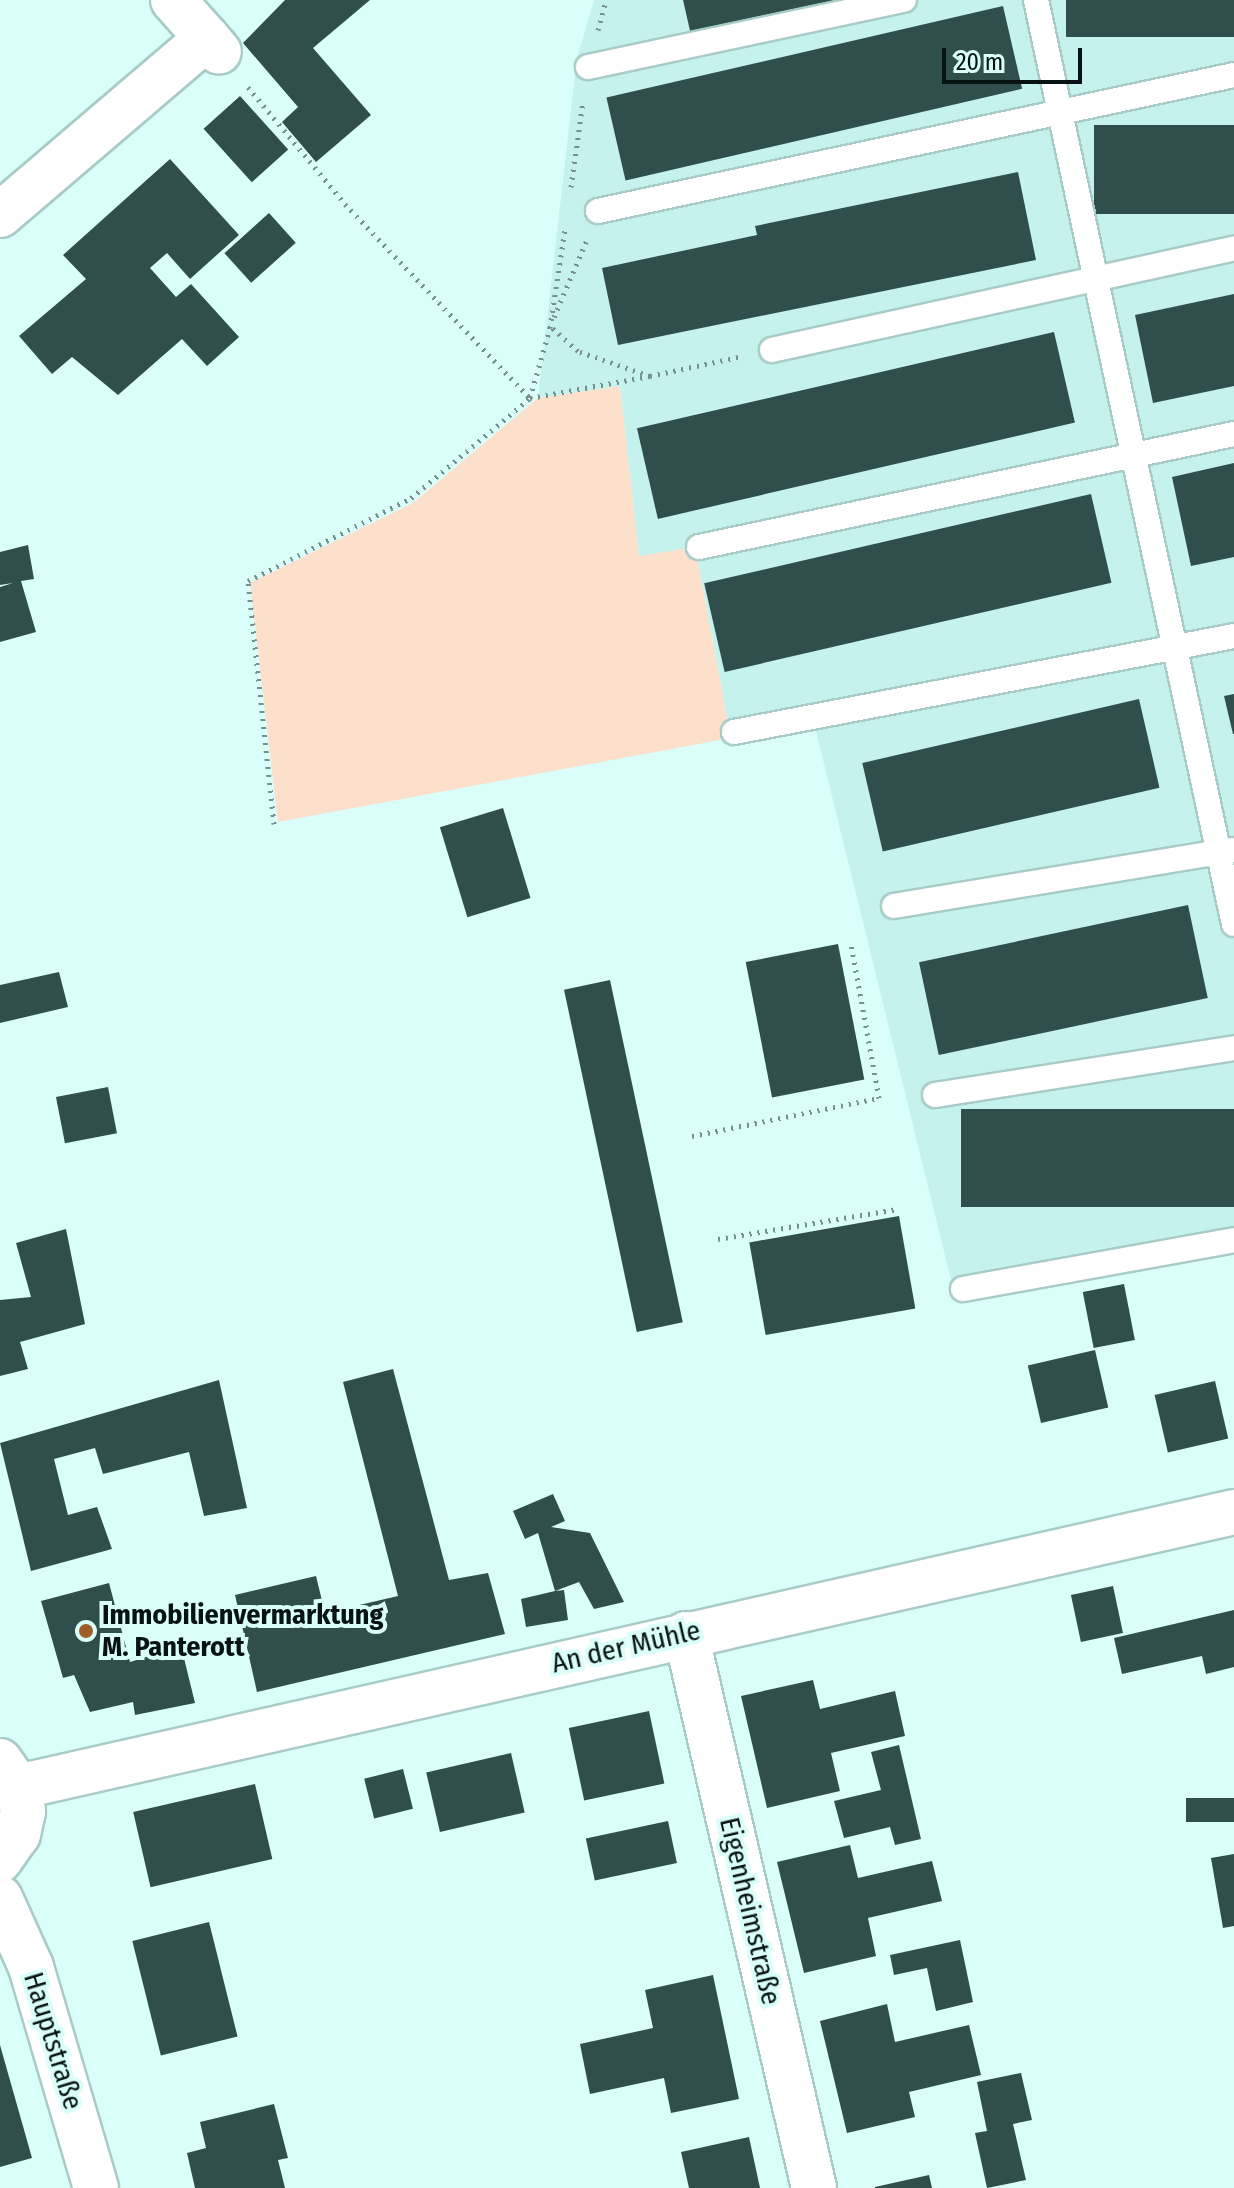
<!DOCTYPE html>
<html>
<head>
<meta charset="utf-8">
<style>
  body { margin:0 }
  #map { position:relative; width:1234px; height:2188px; overflow:hidden; background:#dafef9; font-family:"Fira Sans Condensed",sans-serif }
  div>[style] { position:absolute }
  .built>* { inset:0; background:#c5f2ed }
  .green>* { inset:0; background:#fde0cc }
  .building>* { inset:0; background:#304f4c; transform-origin:0 0 }
  .path>* { height:5px; margin-top:-2.5px; transform-origin:0; background:repeating-linear-gradient(90deg,#77908d 0 2px,transparent 0 8px) }
  .roads { filter:drop-shadow(2px 0 #a8cbc7) drop-shadow(-2px 0 #a8cbc7) drop-shadow(0 2px #a8cbc7) drop-shadow(0 -2px #a8cbc7) }
  .service>* { height:24px; margin:-12px; padding:0 12px; transform-origin:12px; border-radius:12px; background:#fff }
  .minor>* { height:44px; margin:-22px; padding:0 22px; transform-origin:22px; border-radius:22px; background:#fff }
  .tertiary>* { height:44px; margin:-22px; padding:0 22px; transform-origin:22px; border-radius:22px; background:#fff }
  .dots>* { width:22px; height:22px; translate:-50% -50%; box-sizing:border-box; border:4px solid #dafef9; border-radius:50% }
  span { translate:-50% -50%; white-space:nowrap; text-align:center; line-height:1.15; -webkit-text-stroke:8px #dafef9; paint-order:stroke }
  .poi-label { font-size:28px; color:#061312; font-weight:700 }
  .left { translate:0 -50%; text-align:left }
  .street-label { font-size:28px; color:#061312 }
  .scale { position:absolute; left:942px; top:48px; width:140px; height:36px; box-sizing:border-box; border:4px solid #061312; border-top:0; padding-left:10px; font-size:24px; line-height:28px; white-space:nowrap; color:#061312; -webkit-text-stroke:6px #dafef9; paint-order:stroke }
</style>
</head>
<body>
<div id="map">
  <div class="built">
    <div style="clip-path:polygon(594px 0,1234px 0,1234px 1246px,955px 1296px,814px 723px,731px 738px,695px 547px,639px 557px,620px 386px,538px 398px,577px 58px)"></div>
  </div>
  <div class="green">
    <div style="clip-path:polygon(620px 386px,639px 556px,695px 547px,731px 738px,278px 822px,250px 583px,413px 503px,538px 398px)"></div>
  </div>
  <div class="building">
    <div style="clip-path:polygon(285px 0,370px 0,313px 48px,371px 115px,316px 162px,282px 122px,298px 107px,243px 43px)"></div>
    <div style="clip-path:polygon(683px 0,845px 0,846px 1px,691px 35px)"></div>
    <div style="left:1234px;top:0;width:37px;height:168px;rotate:90deg"></div>
    <div style="left:1003px;top:6px;width:85px;height:407px;rotate:77deg"></div>
    <div style="left:240px;top:96px;width:72px;height:49px;rotate:48deg"></div>
    <div style="left:1234px;top:125px;width:89px;height:140px;rotate:90deg"></div>
    <div style="clip-path:polygon(170px 159px,239px 235px,190px 279px,167px 253px,150px 268px,176px 297px,191px 284px,239px 337px,207px 366px,182px 339px,118px 395px,72px 357px,52px 374px,19px 336px,86px 279px,63px 255px)"></div>
    <div style="clip-path:polygon(1018px 172px,1036px 260px,618px 345px,602px 268px,757px 235px,755px 226px)"></div>
    <div style="left:269px;top:213px;width:40px;height:60px;rotate:48deg"></div>
    <div style="clip-path:polygon(1234px 294px,1234px 386px,1153px 403px,1135px 315px)"></div>
    <div style="left:1054px;top:332px;width:93px;height:428px;rotate:77deg"></div>
    <div style="clip-path:polygon(1234px 463px,1234px 557px,1191px 566px,1172px 477px)"></div>
    <div style="left:1091px;top:494px;width:91px;height:397px;rotate:77deg"></div>
    <div style="clip-path:polygon(28px 545px,34px 579px,21px 581px,36px 632px,0 642px,0 587px,13px 583px,0 585px,0 552px)"></div>
    <div style="clip-path:polygon(1234px 694px,1234px 734px,1233px 734px,1224px 696px)"></div>
    <div style="left:1139px;top:699px;width:91px;height:284px;rotate:77deg"></div>
    <div style="left:503px;top:808px;width:94px;height:66px;rotate:73deg"></div>
    <div style="left:1188px;top:905px;width:95px;height:275px;rotate:78deg"></div>
    <div style="left:838px;top:944px;width:138px;height:94px;rotate:79deg"></div>
    <div style="clip-path:polygon(59px 972px,68px 1007px,0 1023px,0 985px)"></div>
    <div style="left:610px;top:980px;width:350px;height:47px;rotate:78deg"></div>
    <div style="left:108px;top:1087px;width:47px;height:53px;rotate:79deg"></div>
    <div style="left:1234px;top:1109px;width:98px;height:273px;rotate:90deg"></div>
    <div style="left:899px;top:1216px;width:94px;height:152px;rotate:80deg"></div>
    <div style="clip-path:polygon(66px 1229px,85px 1324px,20px 1342px,28px 1369px,0 1376px,0 1300px,31px 1297px,16px 1243px)"></div>
    <div style="left:1124px;top:1284px;width:57px;height:42px;rotate:79deg"></div>
    <div style="left:1095px;top:1350px;width:59px;height:69px;rotate:77deg"></div>
    <div style="clip-path:polygon(393px 1369px,449px 1580px,488px 1573px,505px 1634px,257px 1692px,235px 1595px,316px 1576px,325px 1613px,398px 1596px,343px 1382px)"></div>
    <div style="clip-path:polygon(219px 1380px,247px 1508px,204px 1516px,189px 1452px,103px 1474px,95px 1448px,54px 1459px,68px 1515px,97px 1507px,112px 1549px,31px 1571px,0 1443px)"></div>
    <div style="left:1215px;top:1381px;width:59px;height:62px;rotate:77deg"></div>
    <div style="clip-path:polygon(553px 1494px,565px 1521px,551px 1527px,590px 1533px,624px 1602px,594px 1609px,579px 1582px,555px 1591px,564px 1590px,568px 1620px,526px 1627px,521px 1599px,555px 1591px,538px 1533px,525px 1539px,513px 1511px)"></div>
    <div style="clip-path:polygon(109px 1583px,130px 1662px,181px 1646px,195px 1703px,135px 1715px,133px 1702px,90px 1712px,74px 1675px,63px 1678px,41px 1601px)"></div>
    <div style="left:1113px;top:1586px;width:48px;height:43px;rotate:78deg"></div>
    <div style="clip-path:polygon(1234px 1610px,1234px 1667px,1206px 1674px,1202px 1656px,1122px 1674px,1114px 1638px)"></div>
    <div style="clip-path:polygon(813px 1680px,820px 1709px,895px 1691px,905px 1736px,831px 1753px,840px 1791px,767px 1808px,741px 1696px)"></div>
    <div style="left:649px;top:1711px;width:74px;height:82px;rotate:78deg"></div>
    <div style="clip-path:polygon(899px 1745px,921px 1839px,895px 1845px,890px 1827px,844px 1838px,834px 1801px,881px 1790px,871px 1752px)"></div>
    <div style="left:511px;top:1753px;width:61px;height:87px;rotate:77deg"></div>
    <div style="left:403px;top:1769px;width:41px;height:40px;rotate:76deg"></div>
    <div style="left:255px;top:1784px;width:77px;height:125px;rotate:77deg"></div>
    <div style="left:1234px;top:1798px;width:24px;height:48px;rotate:90deg"></div>
    <div style="left:668px;top:1821px;width:43px;height:84px;rotate:78deg"></div>
    <div style="clip-path:polygon(850px 1845px,858px 1878px,932px 1861px,942px 1901px,868px 1918px,876px 1956px,804px 1973px,777px 1862px)"></div>
    <div style="clip-path:polygon(1234px 1854px,1234px 1926px,1223px 1928px,1211px 1858px)"></div>
    <div style="left:209px;top:1922px;width:118px;height:79px;rotate:76deg"></div>
    <div style="clip-path:polygon(960px 1940px,973px 2002px,936px 2011px,927px 1968px,894px 1975px,890px 1955px)"></div>
    <div style="clip-path:polygon(713px 1975px,739px 2099px,671px 2113px,664px 2078px,590px 2094px,580px 2044px,653px 2028px,645px 1990px)"></div>
    <div style="clip-path:polygon(887px 2004px,895px 2042px,969px 2025px,981px 2075px,909px 2092px,915px 2117px,847px 2133px,820px 2021px)"></div>
    <div style="clip-path:polygon(0 2045px,32px 2158px,0 2167px)"></div>
    <div style="clip-path:polygon(1021px 2073px,1032px 2120px,1013px 2124px,1026px 2180px,987px 2188px,975px 2133px,987px 2131px,977px 2082px)"></div>
    <div style="clip-path:polygon(274px 2104px,288px 2158px,278px 2160px,285px 2188px,195px 2188px,187px 2153px,206px 2148px,200px 2122px)"></div>
    <div style="clip-path:polygon(749px 2137px,760px 2188px,689px 2188px,681px 2152px)"></div>
    <div style="clip-path:polygon(929px 2175px,932px 2188px,875px 2188px,875px 2187px)"></div>
  </div>
  <div class="path">
    <div style="left:598px;top:30px;width:31px;rotate:-75deg"></div>
    <div style="left:248px;top:87px;width:152px;rotate:50.3deg"></div>
    <div style="left:345px;top:204px;width:268px;rotate:46.4deg"></div>
    <div style="left:530px;top:398px;width:122px;rotate:-10.4deg"></div>
    <div style="left:650px;top:376px;width:76px;rotate:-160.9deg"></div>
    <div style="left:578px;top:351px;width:36px;rotate:-138deg"></div>
    <div style="left:571px;top:187px;width:86px;rotate:-82deg"></div>
    <div style="left:554px;top:317px;width:82px;rotate:-66.9deg"></div>
    <div style="left:650px;top:376px;width:91px;rotate:-12.1deg"></div>
    <div style="left:274px;top:824px;width:244px;rotate:-96.1deg"></div>
    <div style="left:248px;top:581px;width:183px;rotate:-27deg"></div>
    <div style="left:411px;top:498px;width:155px;rotate:-40deg"></div>
    <div style="left:530px;top:398px;width:73px;rotate:-74.1deg"></div>
    <div style="left:550px;top:328px;width:100px;rotate:-81.4deg"></div>
    <div style="left:692px;top:1136px;width:191px;rotate:-11.5deg"></div>
    <div style="left:879px;top:1098px;width:157px;rotate:-100.3deg"></div>
    <div style="left:718px;top:1239px;width:182px;rotate:-9.5deg"></div>
  </div>
  <div class="roads">
    <div class="service">
      <div style="left:1036px;top:0;width:945px;rotate:77.91deg"></div>
      <div style="left:588px;top:67px;width:323px;rotate:-12deg"></div>
      <div style="left:598px;top:211px;width:650px;rotate:-12.07deg"></div>
      <div style="left:772px;top:350px;width:473px;rotate:-12.4deg"></div>
      <div style="left:699px;top:547px;width:547px;rotate:-11.93deg"></div>
      <div style="left:734px;top:732px;width:509px;rotate:-10.87deg"></div>
      <div style="left:894px;top:906px;width:343px;rotate:-9.4deg"></div>
      <div style="left:935px;top:1095px;width:303px;rotate:-8.9deg"></div>
      <div style="left:963px;top:1289px;width:275px;rotate:-10.2deg"></div>
    </div>
    <div class="minor">
      <div style="left:173px;top:0;width:51px;rotate:48.2deg"></div>
      <div style="left:0;top:215px;width:272px;rotate:-40.5deg"></div>
      <div style="left:207px;top:38px;width:18px;rotate:49deg"></div>
      <div style="left:686px;top:1634px;width:569px;rotate:76.99deg"></div>
      <div style="left:18px;top:1787px;width:1247px;rotate:-12.74deg"></div>
    </div>
    <div class="tertiary">
      <div style="left:0;top:1761px;width:32px;rotate:55deg"></div>
      <div style="left:18px;top:1787px;width:25px;rotate:78deg"></div>
      <div style="left:23px;top:1811px;width:24px;rotate:102deg"></div>
      <div style="left:18px;top:1834px;width:32px;rotate:125deg"></div>
      <div style="left:0;top:1898px;width:76px;rotate:65.8deg"></div>
      <div style="left:31px;top:1967px;width:230px;rotate:73.6deg"></div>
    </div>
  </div>
  <div class="dots">
    <div style="left:86px;top:1631px;background:#9e5d29"></div>
  </div>
  <div class="poi-label">
    <span class="left" style="left:102px;top:1631px">Immobilienvermarktung<br>M. Panterott</span>
  </div>
  <div class="street-label">
    <span style="left:626px;top:1647px;rotate:-13deg">An der Mühle</span>
    <span style="left:750px;top:1911px;rotate:77deg">Eigenheimstraße</span>
    <span style="left:53px;top:2041px;rotate:73deg">Hauptstraße</span>
  </div>
  <div class="scale">20 m</div>
</div>
</body>
</html>
